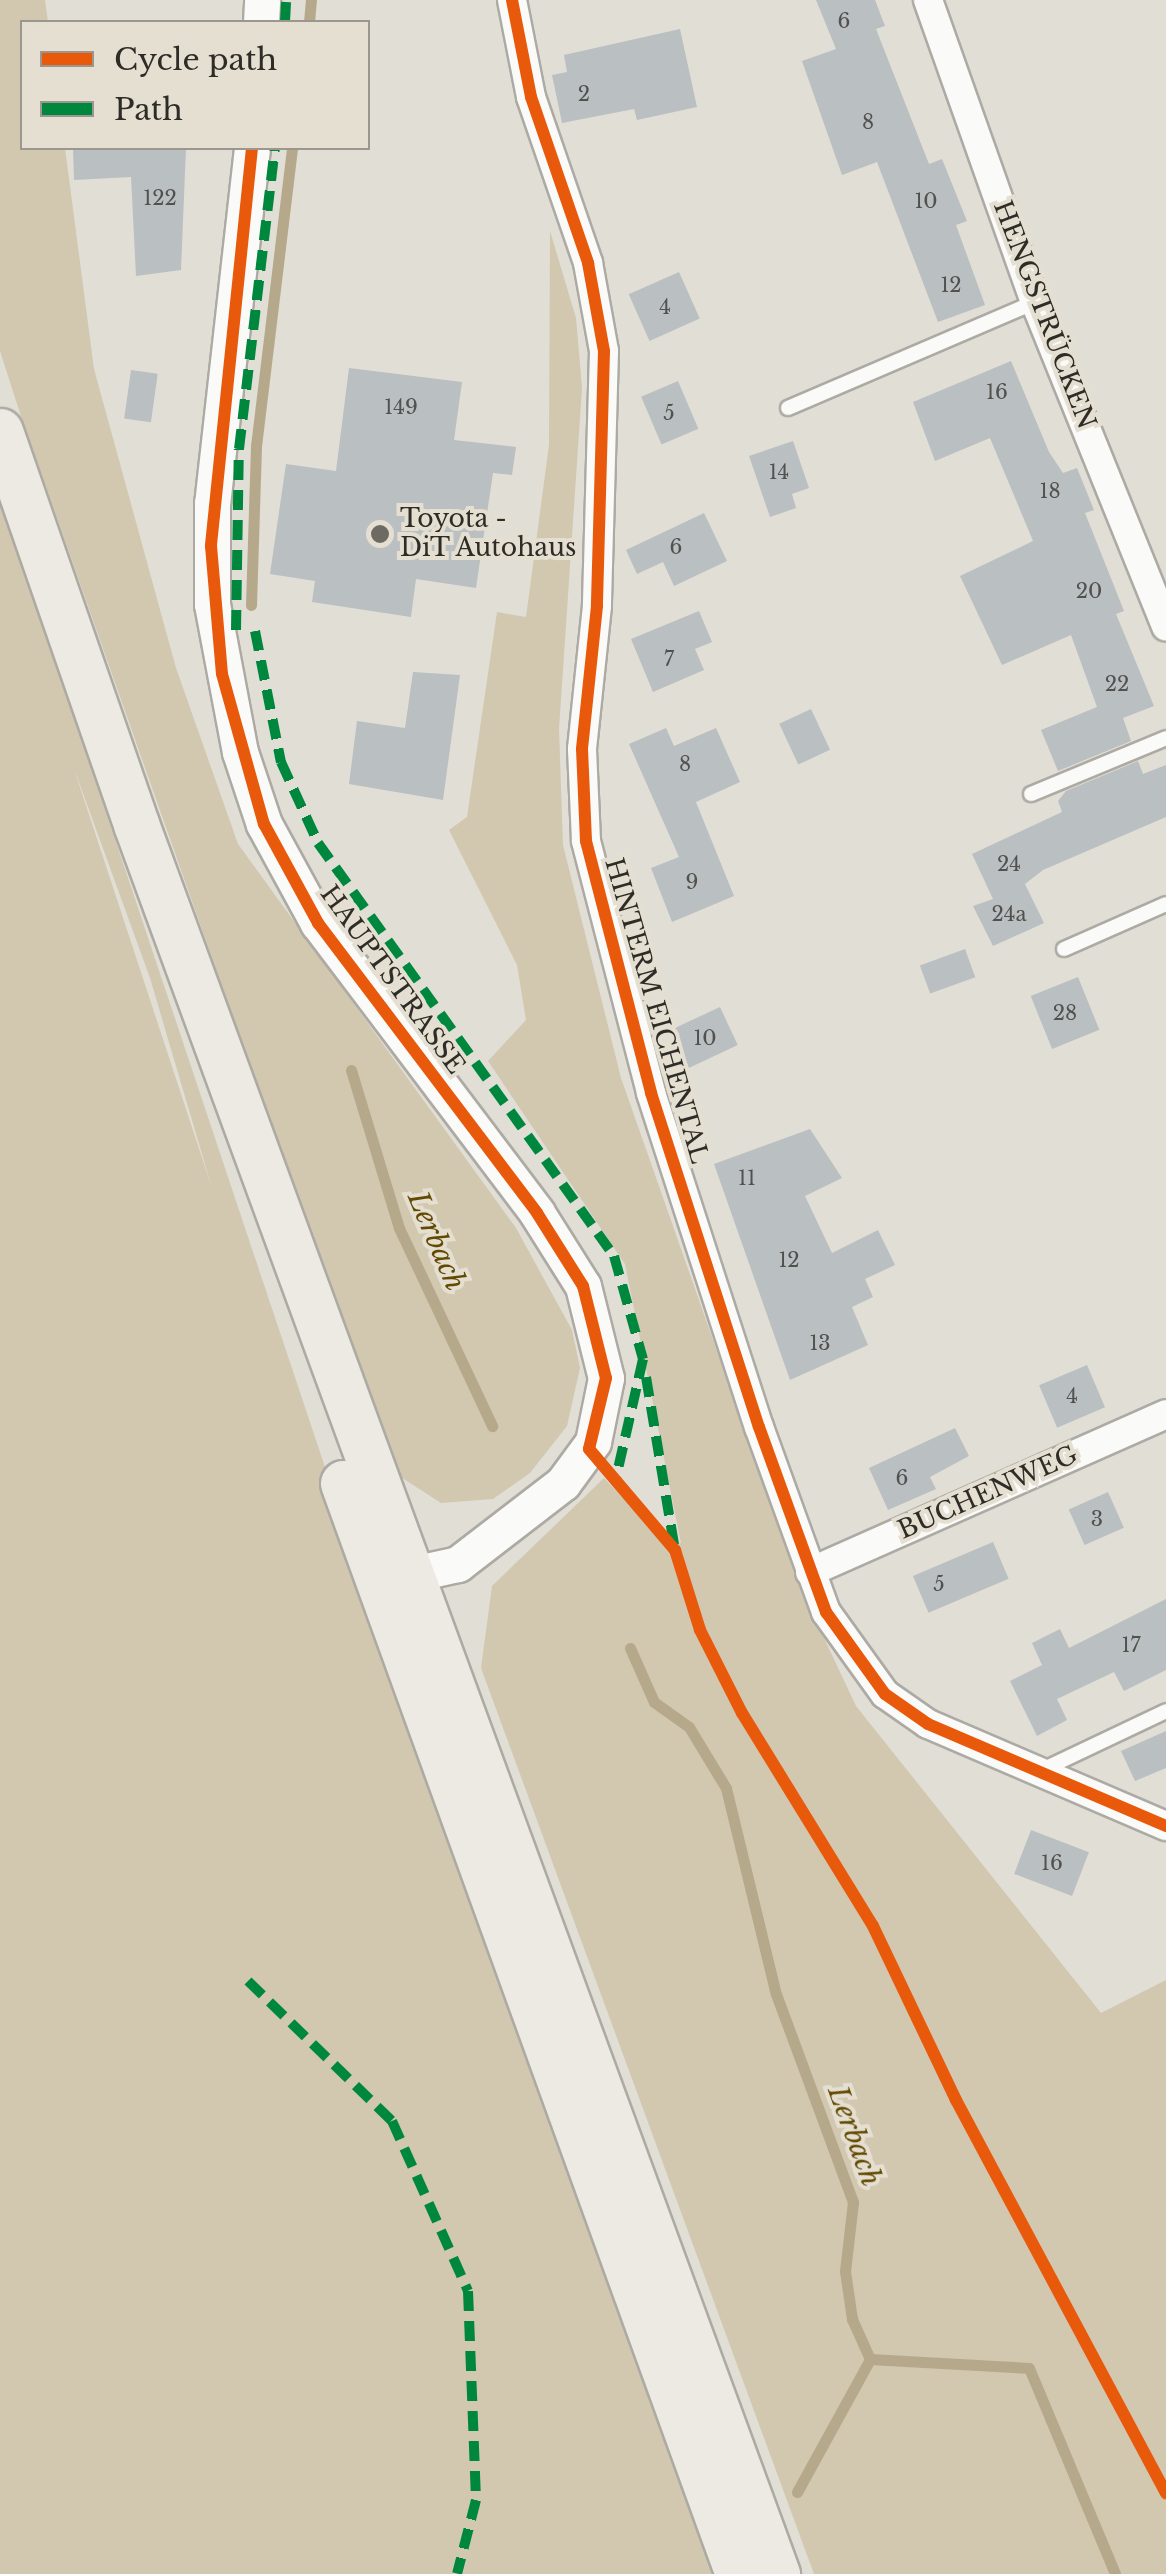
<!DOCTYPE html>
<html>
<head>
<meta charset="utf-8">
<style>
  body { margin:0 }
  #map { position:relative; width:1166px; height:2574px; overflow:hidden; background:#e1ded6; font-family:"Libre Baskerville",serif }
  div>[style] { position:absolute }
  .green>* { inset:0; background:#d2c7af }
  .stream>* { height:11px; margin:-5.5px; padding:0 5.5px; transform-origin:5.5px; border-radius:5.5px; background:#b6a88a }
  .building>* { inset:0; background:#babfc1; transform-origin:0 0 }
  .roads { filter:drop-shadow(2px 0 #adaaa4) drop-shadow(-2px 0 #adaaa4) drop-shadow(0 2px #adaaa4) drop-shadow(0 -2px #adaaa4) }
  .service>* { height:14px; margin:-7px; padding:0 7px; transform-origin:7px; border-radius:7px; background:#fafaf9 }
  .minor>* { height:28px; margin:-14px; padding:0 14px; transform-origin:14px; border-radius:14px; background:#fafaf9 }
  .tertiary>* { height:35px; margin:-17.5px; padding:0 17.5px; transform-origin:17.5px; border-radius:17.5px; background:#fafaf9 }
  .primary>* { height:45px; margin:-22.5px; padding:0 22.5px; transform-origin:22.5px; border-radius:22.5px; background:#edeae3 }
  .quiet>* { height:10px; margin-top:-5px; transform-origin:0; background:repeating-linear-gradient(90deg,#00873e 0 20px,transparent 0 30px) }
  .cycleway>* { height:12px; margin:-6px; padding:0 6px; transform-origin:6px; border-radius:6px; background:#e8590c }
  .dots>* { width:28px; height:28px; translate:-50% -50%; box-sizing:border-box; border:5px solid #e5dfd2; border-radius:50% }
  span { translate:-50% -50%; white-space:nowrap; text-align:center; line-height:1.15; -webkit-text-stroke:8px #e5dfd2; paint-order:stroke }
  .number-label { font-size:20px; color:#51514e }
  .number-label span { -webkit-text-stroke-width:0 }
  .street-label { font-size:25px; color:#2e2c27 }
  .poi-label { font-size:25px; color:#2e2c27 }
  .left { translate:0 -50%; text-align:left }
  .water-label { font-size:28px; color:#634a00; font-style:italic }
  .legend { position:absolute; left:20px; top:20px; width:350px; height:130px; box-sizing:border-box; background:#e5dfd2; border:2px solid #9c978e; margin:0; padding:12px 18px; list-style:none; font-size:30px; color:#2e2c27 }
  .legend li { display:flex; align-items:center; gap:20px; height:50px }
  .legend b { width:50px; border:2px solid #9c978e }
</style>
</head>
<body>
<div id="map">
  <div class="green">
    <div style="clip-path:polygon(0 0,45px 0,48px 22px,22px 22px,22px 148px,65px 148px,94px 369px,176px 668px,238px 844px,516px 1228px,572px 1330px,580px 1368px,567px 1426px,530px 1473px,493px 1499px,441px 1503px,393px 1472px,19px 410px,0 351px)"></div>
    <div style="clip-path:polygon(550px 231px,576px 318px,582px 388px,559px 729px,563px 845px,621px 1078px,799px 1585px,856px 1706px,1101px 2013px,1166px 1980px,1166px 2574px,814px 2574px,481px 1668px,492px 1586px,604px 1478px,668px 1545px,681px 1543px,625px 1264px,488px 1061px,526px 1020px,517px 965px,449px 830px,467px 817px,497px 612px,526px 617px,549px 445px)"></div>
    <div style="clip-path:polygon(evenodd,0 495px,338px 1506px,724px 2574px,0 2574px,0 495px,76px 774px,150px 978px,212px 1188px,76px 775px,76px 774px)"></div>
  </div>
  <div class="stream">
    <div style="left:309px;top:22px;width:22px;rotate:-85deg"></div>
    <div style="left:251px;top:605px;width:159px;rotate:-88.2deg"></div>
    <div style="left:256px;top:446px;width:300px;rotate:-83.1deg"></div>
    <div style="left:351px;top:1070px;width:165px;rotate:73.1deg"></div>
    <div style="left:399px;top:1228px;width:219px;rotate:64.8deg"></div>
    <div style="left:630px;top:1648px;width:59px;rotate:66deg"></div>
    <div style="left:654px;top:1702px;width:43px;rotate:35.5deg"></div>
    <div style="left:689px;top:1727px;width:71px;rotate:58.8deg"></div>
    <div style="left:726px;top:1788px;width:212px;rotate:76.4deg"></div>
    <div style="left:776px;top:1994px;width:222px;rotate:69.7deg"></div>
    <div style="left:853px;top:2202px;width:69px;rotate:96.6deg"></div>
    <div style="left:845px;top:2271px;width:49px;rotate:81.7deg"></div>
    <div style="left:852px;top:2319px;width:44px;rotate:65.8deg"></div>
    <div style="left:870px;top:2359px;width:159px;rotate:3.2deg"></div>
    <div style="left:1029px;top:2368px;width:223px;rotate:67.3deg"></div>
    <div style="left:797px;top:2492px;width:152px;rotate:-61.2deg"></div>
  </div>
  <div class="building">
    <div style="clip-path:polygon(816px 0,875px 0,885px 26px,876px 29px,929px 164px,942px 159px,967px 221px,956px 225px,985px 305px,938px 322px,877px 162px,842px 175px,802px 61px,836px 49px)"></div>
    <div style="clip-path:polygon(680px 29px,697px 107px,637px 120px,634px 109px,562px 123px,552px 75px,567px 72px,564px 55px)"></div>
    <div style="clip-path:polygon(73px 148px,186px 148px,181px 270px,136px 276px,131px 177px,74px 180px)"></div>
    <div style="left:679px;top:272px;width:51px;height:55px;rotate:66deg"></div>
    <div style="clip-path:polygon(1011px 361px,1049px 452px,1063px 473px,1077px 468px,1094px 510px,1085px 513px,1124px 611px,1116px 614px,1154px 706px,1123px 718px,1131px 741px,1058px 771px,1041px 730px,1097px 707px,1071px 635px,1002px 665px,960px 576px,1033px 541px,990px 438px,935px 461px,913px 402px)"></div>
    <div style="clip-path:polygon(349px 368px,462px 382px,454px 440px,516px 447px,512px 475px,493px 473px,476px 588px,416px 579px,411px 617px,312px 602px,315px 581px,270px 574px,286px 464px,336px 471px)"></div>
    <div style="left:131px;top:370px;width:27px;height:49px;rotate:8deg"></div>
    <div style="left:678px;top:381px;width:52px;height:40px;rotate:67deg"></div>
    <div style="clip-path:polygon(793px 441px,809px 488px,792px 494px,796px 508px,770px 517px,749px 456px)"></div>
    <div style="clip-path:polygon(704px 513px,727px 561px,674px 586px,663px 562px,637px 574px,626px 550px)"></div>
    <div style="clip-path:polygon(699px 611px,712px 642px,695px 649px,704px 670px,653px 692px,631px 639px)"></div>
    <div style="clip-path:polygon(413px 672px,460px 675px,443px 800px,349px 784px,357px 721px,405px 728px)"></div>
    <div style="left:811px;top:709px;width:45px;height:35px;rotate:65deg"></div>
    <div style="clip-path:polygon(666px 728px,674px 746px,716px 728px,740px 782px,696px 802px,734px 896px,672px 922px,651px 868px,679px 857px,629px 744px)"></div>
    <div style="clip-path:polygon(1138px 761px,1143px 774px,1166px 765px,1166px 817px,1043px 870px,1025px 884px,1044px 923px,993px 946px,973px 906px,993px 899px,972px 854px,1062px 812px,1058px 801px,1066px 791px)"></div>
    <div style="left:965px;top:949px;width:30px;height:48px;rotate:70deg"></div>
    <div style="left:1078px;top:977px;width:57px;height:51px;rotate:68deg"></div>
    <div style="left:720px;top:1007px;width:42px;height:54px;rotate:65deg"></div>
    <div style="clip-path:polygon(810px 1129px,842px 1178px,805px 1196px,832px 1253px,878px 1230px,895px 1265px,865px 1279px,873px 1297px,852px 1307px,868px 1345px,790px 1380px,714px 1164px)"></div>
    <div style="left:1087px;top:1365px;width:46px;height:52px;rotate:67deg"></div>
    <div style="clip-path:polygon(955px 1428px,969px 1456px,930px 1477px,936px 1489px,888px 1510px,869px 1468px)"></div>
    <div style="left:1108px;top:1492px;width:39px;height:43px;rotate:66deg"></div>
    <div style="left:993px;top:1542px;width:40px;height:87px;rotate:67deg"></div>
    <div style="clip-path:polygon(1166px 1599px,1166px 1670px,1124px 1691px,1114px 1672px,1057px 1699px,1067px 1720px,1037px 1736px,1010px 1681px,1042px 1665px,1032px 1643px,1060px 1629px,1069px 1648px)"></div>
    <div style="clip-path:polygon(1166px 1731px,1166px 1768px,1135px 1781px,1121px 1751px)"></div>
    <div style="left:1031px;top:1830px;width:62px;height:47px;rotate:21deg"></div>
  </div>
  <div class="roads">
    <div class="service">
      <div style="left:788px;top:408px;width:269px;rotate:-23.2deg"></div>
      <div style="left:1031px;top:794px;width:146px;rotate:-22.5deg"></div>
      <div style="left:1064px;top:949px;width:111px;rotate:-23.8deg"></div>
      <div style="left:1042px;top:1770px;width:137px;rotate:-25.4deg"></div>
    </div>
    <div class="minor">
      <div style="left:512px;top:0;width:99px;rotate:78.9deg"></div>
      <div style="left:531px;top:97px;width:176px;rotate:71deg"></div>
      <div style="left:588px;top:263px;width:89px;rotate:79.7deg"></div>
      <div style="left:604px;top:351px;width:255px;rotate:91.6deg"></div>
      <div style="left:597px;top:606px;width:144px;rotate:96deg"></div>
      <div style="left:582px;top:749px;width:92px;rotate:87.5deg"></div>
      <div style="left:586px;top:841px;width:260px;rotate:75.5deg"></div>
      <div style="left:651px;top:1093px;width:351px;rotate:72.1deg"></div>
      <div style="left:759px;top:1427px;width:197px;rotate:70.1deg"></div>
      <div style="left:826px;top:1612px;width:101px;rotate:54.3deg"></div>
      <div style="left:885px;top:1694px;width:52px;rotate:34.9deg"></div>
      <div style="left:928px;top:1724px;width:259px;rotate:23.2deg"></div>
      <div style="left:928px;top:0;width:320px;rotate:70.5deg"></div>
      <div style="left:1035px;top:302px;width:350px;rotate:68deg"></div>
      <div style="left:810px;top:1572px;width:389px;rotate:-23.9deg"></div>
    </div>
    <div class="tertiary">
      <div style="left:261px;top:22px;width:22px;rotate:-87deg"></div>
      <div style="left:252px;top:148px;width:357px;rotate:96.4deg"></div>
      <div style="left:212px;top:503px;width:101px;rotate:90deg"></div>
      <div style="left:212px;top:604px;width:151px;rotate:79.3deg"></div>
      <div style="left:240px;top:752px;width:76px;rotate:71.6deg"></div>
      <div style="left:264px;top:824px;width:113px;rotate:61.4deg"></div>
      <div style="left:318px;top:923px;width:363px;rotate:52.9deg"></div>
      <div style="left:537px;top:1213px;width:86px;rotate:57.8deg"></div>
      <div style="left:583px;top:1286px;width:95px;rotate:76deg"></div>
      <div style="left:606px;top:1378px;width:65px;rotate:101.5deg"></div>
      <div style="left:593px;top:1442px;width:51px;rotate:126.2deg"></div>
      <div style="left:563px;top:1483px;width:133px;rotate:142.4deg"></div>
      <div style="left:458px;top:1564px;width:71px;rotate:167.7deg"></div>
    </div>
    <div class="primary">
      <div style="left:0;top:431px;width:416px;rotate:70.9deg"></div>
      <div style="left:136px;top:824px;width:1864px;rotate:69.88deg"></div>
      <div style="left:343px;top:1483px;width:1160px;rotate:70.1deg"></div>
    </div>
  </div>
  <div class="quiet">
    <div style="left:285px;top:22px;width:22px;rotate:-87deg"></div>
    <div style="left:236px;top:630px;width:181px;rotate:-89.1deg"></div>
    <div style="left:239px;top:449px;width:303px;rotate:-83.2deg"></div>
    <div style="left:255px;top:631px;width:134px;rotate:78.8deg"></div>
    <div style="left:281px;top:762px;width:89px;rotate:65.4deg"></div>
    <div style="left:318px;top:843px;width:508px;rotate:54.37deg"></div>
    <div style="left:614px;top:1256px;width:107px;rotate:74.3deg"></div>
    <div style="left:643px;top:1359px;width:122px;rotate:102.8deg"></div>
    <div style="left:646px;top:1377px;width:170px;rotate:80.5deg"></div>
    <div style="left:248px;top:1981px;width:201px;rotate:44.2deg"></div>
    <div style="left:392px;top:2121px;width:186px;rotate:65.9deg"></div>
    <div style="left:468px;top:2291px;width:209px;rotate:87.8deg"></div>
    <div style="left:476px;top:2500px;width:76px;rotate:104.4deg"></div>
  </div>
  <div class="cycleway">
    <div style="left:512px;top:0;width:99px;rotate:78.9deg"></div>
    <div style="left:531px;top:97px;width:176px;rotate:71deg"></div>
    <div style="left:588px;top:263px;width:89px;rotate:79.7deg"></div>
    <div style="left:604px;top:351px;width:255px;rotate:91.6deg"></div>
    <div style="left:597px;top:606px;width:144px;rotate:96deg"></div>
    <div style="left:582px;top:749px;width:92px;rotate:87.5deg"></div>
    <div style="left:586px;top:841px;width:260px;rotate:75.5deg"></div>
    <div style="left:651px;top:1093px;width:351px;rotate:72.1deg"></div>
    <div style="left:759px;top:1427px;width:197px;rotate:70.1deg"></div>
    <div style="left:826px;top:1612px;width:101px;rotate:54.3deg"></div>
    <div style="left:885px;top:1694px;width:52px;rotate:34.9deg"></div>
    <div style="left:928px;top:1724px;width:259px;rotate:23.2deg"></div>
    <div style="left:252px;top:148px;width:400px;rotate:95.9deg"></div>
    <div style="left:211px;top:546px;width:128px;rotate:85.1deg"></div>
    <div style="left:222px;top:674px;width:156px;rotate:74.4deg"></div>
    <div style="left:264px;top:824px;width:113px;rotate:61.4deg"></div>
    <div style="left:318px;top:923px;width:363px;rotate:52.9deg"></div>
    <div style="left:537px;top:1213px;width:86px;rotate:57.8deg"></div>
    <div style="left:583px;top:1286px;width:95px;rotate:76deg"></div>
    <div style="left:606px;top:1378px;width:73px;rotate:103.5deg"></div>
    <div style="left:589px;top:1449px;width:133px;rotate:49.6deg"></div>
    <div style="left:675px;top:1550px;width:84px;rotate:72.6deg"></div>
    <div style="left:700px;top:1630px;width:93px;rotate:63.2deg"></div>
    <div style="left:742px;top:1713px;width:250px;rotate:58.4deg"></div>
    <div style="left:873px;top:1926px;width:193px;rotate:64.5deg"></div>
    <div style="left:956px;top:2100px;width:446px;rotate:61.9deg"></div>
  </div>
  <div class="dots">
    <div style="left:380px;top:534px;background:#6d6a64"></div>
  </div>
  <div class="number-label">
    <span style="left:844px;top:21px">6</span>
    <span style="left:584px;top:94px">2</span>
    <span style="left:868px;top:122px">8</span>
    <span style="left:160px;top:198px">122</span>
    <span style="left:926px;top:201px">10</span>
    <span style="left:951px;top:285px">12</span>
    <span style="left:665px;top:307px">4</span>
    <span style="left:997px;top:392px">16</span>
    <span style="left:401px;top:407px">149</span>
    <span style="left:669px;top:413px">5</span>
    <span style="left:779px;top:472px">14</span>
    <span style="left:1050px;top:491px">18</span>
    <span style="left:676px;top:547px">6</span>
    <span style="left:1089px;top:591px">20</span>
    <span style="left:669px;top:659px">7</span>
    <span style="left:1117px;top:684px">22</span>
    <span style="left:685px;top:764px">8</span>
    <span style="left:1009px;top:864px">24</span>
    <span style="left:692px;top:882px">9</span>
    <span style="left:1009px;top:914px">24a</span>
    <span style="left:1065px;top:1013px">28</span>
    <span style="left:705px;top:1038px">10</span>
    <span style="left:747px;top:1178px">11</span>
    <span style="left:789px;top:1260px">12</span>
    <span style="left:820px;top:1343px">13</span>
    <span style="left:1072px;top:1396px">4</span>
    <span style="left:902px;top:1478px">6</span>
    <span style="left:1097px;top:1519px">3</span>
    <span style="left:939px;top:1584px">5</span>
    <span style="left:1131px;top:1645px">17</span>
    <span style="left:1052px;top:1863px">16</span>
  </div>
  <div class="street-label">
    <span style="left:1044px;top:315px;rotate:69deg">HENGSTRÜCKEN</span>
    <span style="left:392px;top:980px;rotate:54deg">HAUPTSTRASSE</span>
    <span style="left:656px;top:1011px;rotate:74deg">HINTERM EICHENTAL</span>
    <span style="left:988px;top:1493px;rotate:-24deg">BUCHENWEG</span>
  </div>
  <div class="poi-label">
    <span class="left" style="left:400px;top:534px">Toyota -<br>DiT Autohaus</span>
  </div>
  <div class="water-label">
    <span style="left:436px;top:1241px;rotate:67deg">Lerbach</span>
    <span style="left:854px;top:2136px;rotate:70deg">Lerbach</span>
  </div>
  <ul class="legend">
  <li><b style="height:12px;background:#e8590c"></b>Cycle path</li>
  <li><b style="height:12px;background:#00873e"></b>Path</li>
  </ul>
</div>
</body>
</html>
